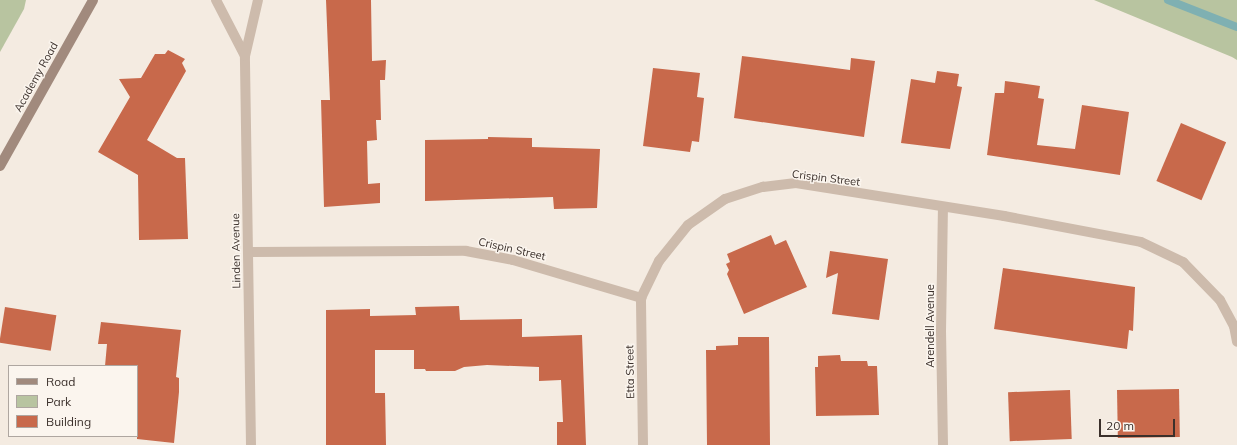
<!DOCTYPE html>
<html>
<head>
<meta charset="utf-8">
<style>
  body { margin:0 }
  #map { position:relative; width:1237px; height:445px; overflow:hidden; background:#f4ebe1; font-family:Mulish,sans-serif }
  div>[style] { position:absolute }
  .green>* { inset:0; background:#b8c4a0 }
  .stream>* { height:8px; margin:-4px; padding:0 4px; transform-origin:4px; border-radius:4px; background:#7fb0b2 }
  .building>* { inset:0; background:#c8694b; transform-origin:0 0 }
  .minor>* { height:10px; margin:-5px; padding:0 5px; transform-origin:5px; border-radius:5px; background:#cdbbac }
  .tertiary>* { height:10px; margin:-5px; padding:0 5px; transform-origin:5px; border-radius:5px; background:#cdbbac }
  .secondary>* { height:10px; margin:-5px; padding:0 5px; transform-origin:5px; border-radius:5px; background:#a18a7d }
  span { translate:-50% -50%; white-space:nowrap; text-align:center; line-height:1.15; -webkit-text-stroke:3px #fbf5ee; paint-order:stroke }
  .street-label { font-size:11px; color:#3b302b }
  .legend { position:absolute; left:8px; top:365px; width:130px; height:72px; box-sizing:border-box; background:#fbf5ee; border:1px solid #aea6a0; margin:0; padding:5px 7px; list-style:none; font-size:12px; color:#3b302b }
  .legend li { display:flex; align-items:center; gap:8px; height:20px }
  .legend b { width:20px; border:1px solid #aea6a0 }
  .scale { position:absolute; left:1099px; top:419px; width:76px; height:18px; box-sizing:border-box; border:2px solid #3b302b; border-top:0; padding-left:5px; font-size:12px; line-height:14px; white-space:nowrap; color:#3b302b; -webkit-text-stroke:3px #fbf5ee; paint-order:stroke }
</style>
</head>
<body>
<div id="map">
  <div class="green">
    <div style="clip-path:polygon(0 0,26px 0,24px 9px,0 52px)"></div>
    <div style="clip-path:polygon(1094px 0,1237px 0,1237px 60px,1232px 57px)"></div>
  </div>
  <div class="stream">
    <div style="left:1168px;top:0;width:74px;rotate:21.4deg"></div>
  </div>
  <div class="building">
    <div style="clip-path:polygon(326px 0,371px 0,372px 61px,386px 60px,385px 80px,380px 80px,381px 120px,376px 120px,377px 140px,367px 141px,368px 184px,380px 183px,380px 203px,324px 207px,321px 100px,330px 100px)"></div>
    <div style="clip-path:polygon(168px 50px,185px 59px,182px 63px,186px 71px,147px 140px,177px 158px,185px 158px,188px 239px,139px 240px,138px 175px,98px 152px,130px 97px,119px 79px,141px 78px,155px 54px,165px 54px)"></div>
    <div style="clip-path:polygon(742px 56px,850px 70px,851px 58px,875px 61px,864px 137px,734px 118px)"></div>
    <div style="clip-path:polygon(653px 68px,700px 73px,697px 97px,704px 98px,699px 142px,692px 141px,690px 152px,643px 146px)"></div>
    <div style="clip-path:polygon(937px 71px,959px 74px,957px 86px,962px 87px,950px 149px,901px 143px,911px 79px,935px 83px)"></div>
    <div style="clip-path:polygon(1005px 81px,1040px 86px,1038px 98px,1044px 99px,1037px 145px,1075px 149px,1082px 105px,1129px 112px,1120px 175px,987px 155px,995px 93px,1004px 93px)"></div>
    <div style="left:1181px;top:123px;width:49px;height:63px;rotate:23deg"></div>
    <div style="clip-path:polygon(488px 137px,532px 138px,532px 147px,600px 149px,597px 208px,554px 209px,553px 197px,425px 201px,425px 140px,488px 139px)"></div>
    <div style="clip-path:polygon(771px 235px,775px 245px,786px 240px,807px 287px,744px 314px,727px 274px,729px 270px,726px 264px,730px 262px,727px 254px)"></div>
    <div style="clip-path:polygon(830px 251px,888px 259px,879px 320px,832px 314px,838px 273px,826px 278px)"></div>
    <div style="clip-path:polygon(1003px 268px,1135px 287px,1133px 331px,1129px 330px,1127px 349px,994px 329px)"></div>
    <div style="clip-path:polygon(459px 306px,460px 320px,522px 319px,522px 337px,582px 335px,586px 445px,557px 445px,557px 422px,563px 422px,561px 380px,539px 381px,539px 367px,487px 365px,464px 367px,455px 371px,426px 371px,425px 369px,414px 369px,414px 350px,375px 350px,375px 393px,385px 393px,386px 445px,326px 445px,326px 310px,370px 309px,370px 316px,416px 315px,415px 307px)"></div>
    <div style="left:5px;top:307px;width:52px;height:36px;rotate:9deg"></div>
    <div style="clip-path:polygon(101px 322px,181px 330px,176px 377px,179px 378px,179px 392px,174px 443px,137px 439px,137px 366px,105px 366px,107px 344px,98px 344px)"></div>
    <div style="clip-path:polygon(738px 337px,769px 337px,770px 445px,707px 445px,706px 350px,716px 350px,716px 346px,738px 345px)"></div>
    <div style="clip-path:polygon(840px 355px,841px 361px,867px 361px,868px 366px,877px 366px,879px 415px,816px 416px,815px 367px,818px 367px,818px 356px)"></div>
    <div style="left:1179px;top:389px;width:48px;height:62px;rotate:89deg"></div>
    <div style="left:1070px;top:390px;width:49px;height:62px;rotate:88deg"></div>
  </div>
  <div class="minor">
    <div style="left:248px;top:252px;width:218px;rotate:-0.3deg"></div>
    <div style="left:466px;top:251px;width:48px;rotate:10.8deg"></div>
    <div style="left:513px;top:260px;width:134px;rotate:16.5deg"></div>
    <div style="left:643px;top:445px;width:147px;rotate:-90.8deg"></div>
    <div style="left:641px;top:298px;width:41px;rotate:-64.1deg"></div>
    <div style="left:659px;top:261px;width:46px;rotate:-51.1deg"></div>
    <div style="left:688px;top:225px;width:45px;rotate:-35.1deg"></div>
    <div style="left:725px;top:199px;width:40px;rotate:-18deg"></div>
    <div style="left:763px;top:187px;width:33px;rotate:-7deg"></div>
    <div style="left:796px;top:183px;width:211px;rotate:9deg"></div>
    <div style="left:1004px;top:216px;width:139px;rotate:10.7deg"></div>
    <div style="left:1141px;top:242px;width:47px;rotate:25.5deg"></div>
    <div style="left:1183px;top:262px;width:53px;rotate:45.8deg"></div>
    <div style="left:1220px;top:300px;width:30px;rotate:62deg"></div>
    <div style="left:1234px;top:326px;width:16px;rotate:79deg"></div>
    <div style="left:943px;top:445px;width:113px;rotate:-91deg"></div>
    <div style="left:941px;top:332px;width:124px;rotate:-89.1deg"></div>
  </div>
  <div class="tertiary">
    <div style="left:216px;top:0;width:63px;rotate:62.6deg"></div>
    <div style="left:251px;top:445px;width:389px;rotate:-90.9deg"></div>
    <div style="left:245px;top:56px;width:57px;rotate:-76.9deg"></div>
  </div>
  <div class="secondary">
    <div style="left:0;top:166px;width:190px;rotate:-60.7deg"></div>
  </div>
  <div class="street-label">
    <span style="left:36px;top:77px;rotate:-61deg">Academy Road</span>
    <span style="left:826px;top:178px;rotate:7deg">Crispin Street</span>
    <span style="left:512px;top:249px;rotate:13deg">Crispin Street</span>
    <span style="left:236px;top:251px;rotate:-91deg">Linden Avenue</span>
    <span style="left:930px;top:326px;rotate:-90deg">Arendell Avenue</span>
    <span style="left:630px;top:372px;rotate:-91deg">Etta Street</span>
  </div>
  <ul class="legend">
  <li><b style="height:5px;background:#a18a7d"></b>Road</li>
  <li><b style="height:11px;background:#b8c4a0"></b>Park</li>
  <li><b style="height:11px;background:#c8694b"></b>Building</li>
  </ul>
  <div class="scale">20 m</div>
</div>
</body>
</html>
